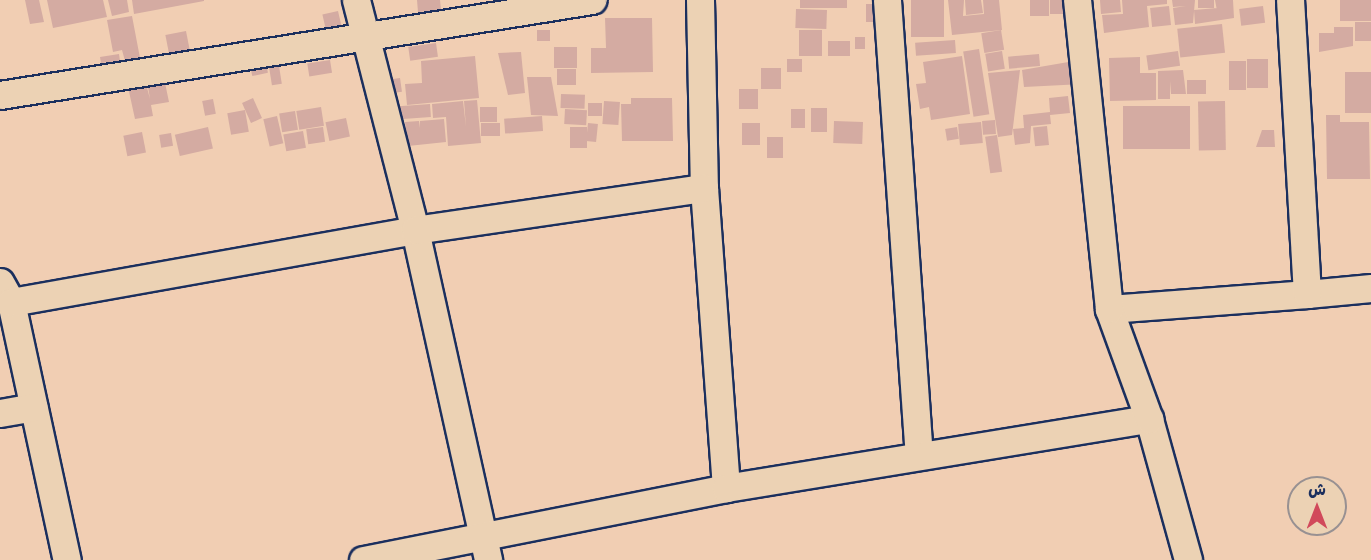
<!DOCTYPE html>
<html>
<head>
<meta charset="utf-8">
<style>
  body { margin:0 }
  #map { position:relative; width:1371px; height:560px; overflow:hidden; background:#f1ceb3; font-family:Sriracha,"Playpen Sans Arabic",sans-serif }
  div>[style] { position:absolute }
  .building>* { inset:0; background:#d4aba2; transform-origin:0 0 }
  .roads { filter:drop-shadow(2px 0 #1b2f5e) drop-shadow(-2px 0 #1b2f5e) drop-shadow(0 2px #1b2f5e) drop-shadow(0 -2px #1b2f5e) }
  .street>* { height:27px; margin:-13.5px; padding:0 13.5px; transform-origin:13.5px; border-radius:13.5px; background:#ecd2b4 }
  span { translate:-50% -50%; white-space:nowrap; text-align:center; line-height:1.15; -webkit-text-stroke:4.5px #ecd2b4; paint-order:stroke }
  .north { position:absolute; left:1287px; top:476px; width:60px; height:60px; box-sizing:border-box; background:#ecd2b4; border:2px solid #989192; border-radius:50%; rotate:0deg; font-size:16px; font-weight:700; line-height:24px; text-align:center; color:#1b2f5e }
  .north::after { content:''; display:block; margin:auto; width:21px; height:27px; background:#d1495b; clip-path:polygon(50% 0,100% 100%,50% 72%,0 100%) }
</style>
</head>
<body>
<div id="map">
  <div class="building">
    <div style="clip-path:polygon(25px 0,39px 0,44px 22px,30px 24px)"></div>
    <div style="clip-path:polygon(47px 0,103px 0,107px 17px,53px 28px)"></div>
    <div style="clip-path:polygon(108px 0,127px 0,129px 12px,112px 16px)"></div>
    <div style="clip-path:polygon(132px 0,204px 0,204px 1px,134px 14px)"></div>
    <div style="clip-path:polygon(417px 0,440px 0,441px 10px,418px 12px)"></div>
    <div style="left:800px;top:0;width:47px;height:8px"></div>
    <div style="left:911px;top:0;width:33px;height:37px"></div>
    <div style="clip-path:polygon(948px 0,964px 0,963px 16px,984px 14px,983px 0,999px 0,1002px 30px,952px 35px)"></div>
    <div style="clip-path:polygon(965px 0,981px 0,983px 13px,966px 15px)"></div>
    <div style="left:1030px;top:0;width:19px;height:16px"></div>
    <div style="left:1050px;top:0;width:20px;height:14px"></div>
    <div style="clip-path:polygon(1100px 0,1120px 0,1121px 12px,1101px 14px)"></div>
    <div style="clip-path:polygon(1122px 0,1167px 0,1167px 4px,1147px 6px,1149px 27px,1104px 33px,1102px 15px,1123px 14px)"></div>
    <div style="clip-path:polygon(1172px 0,1195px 0,1193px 23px,1175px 25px,1173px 8px,1186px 6px,1173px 7px)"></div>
    <div style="left:1198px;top:0;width:16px;height:8px"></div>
    <div style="clip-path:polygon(1215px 0,1233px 0,1234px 18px,1195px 24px,1194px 10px,1217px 8px,1218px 16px)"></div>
    <div style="left:1340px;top:0;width:31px;height:21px"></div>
    <div style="left:866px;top:4px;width:18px;height:18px"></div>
    <div style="left:1169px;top:6px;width:19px;height:19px;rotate:84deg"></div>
    <div style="left:1263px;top:6px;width:17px;height:24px;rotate:83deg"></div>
    <div style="left:796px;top:9px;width:31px;height:19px;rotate:2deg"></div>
    <div style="left:338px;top:11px;width:17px;height:16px;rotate:77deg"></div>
    <div style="clip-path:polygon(132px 16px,140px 58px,125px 61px,122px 50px,113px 52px,107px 20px)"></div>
    <div style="clip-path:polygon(605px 18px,652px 18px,653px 72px,591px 73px,591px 48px,606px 48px)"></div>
    <div style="left:1355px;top:22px;width:16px;height:19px"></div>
    <div style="left:1222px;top:24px;width:29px;height:45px;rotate:84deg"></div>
    <div style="clip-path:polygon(1334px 27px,1353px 27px,1353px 46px,1319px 52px,1319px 33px,1334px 33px)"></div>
    <div style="left:537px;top:30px;width:13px;height:11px"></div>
    <div style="left:799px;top:30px;width:23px;height:26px"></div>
    <div style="left:1001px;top:30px;width:20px;height:20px;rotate:81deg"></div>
    <div style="left:186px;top:31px;width:21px;height:21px;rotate:79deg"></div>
    <div style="left:865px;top:37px;width:12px;height:10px;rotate:90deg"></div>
    <div style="left:955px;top:40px;width:13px;height:40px;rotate:86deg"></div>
    <div style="left:828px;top:41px;width:22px;height:15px"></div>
    <div style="left:436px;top:43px;width:14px;height:28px;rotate:82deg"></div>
    <div style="left:554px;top:47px;width:23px;height:21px"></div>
    <div style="left:979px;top:49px;width:66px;height:16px;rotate:81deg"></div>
    <div style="left:1002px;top:51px;width:18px;height:17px;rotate:81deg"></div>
    <div style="left:1178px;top:51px;width:15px;height:32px;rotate:82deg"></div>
    <div style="clip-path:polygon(521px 52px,525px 93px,508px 95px,498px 53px)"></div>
    <div style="clip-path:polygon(119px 54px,120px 61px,101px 63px,100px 57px)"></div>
    <div style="left:1039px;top:54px;width:12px;height:31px;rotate:85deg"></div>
    <div style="clip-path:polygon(475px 56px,479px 98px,407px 105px,405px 84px,422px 83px,421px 61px)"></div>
    <div style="clip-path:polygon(962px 56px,970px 114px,931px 120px,929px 107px,920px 109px,916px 84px,926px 83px,923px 62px)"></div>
    <div style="clip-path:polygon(1140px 57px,1140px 73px,1156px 73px,1156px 100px,1110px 101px,1109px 58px)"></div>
    <div style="left:265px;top:59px;width:14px;height:16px;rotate:78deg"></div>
    <div style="left:787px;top:59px;width:15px;height:13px"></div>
    <div style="left:1247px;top:59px;width:21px;height:29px"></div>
    <div style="left:330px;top:60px;width:13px;height:23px;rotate:81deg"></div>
    <div style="clip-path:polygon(1080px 60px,1083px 84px,1024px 87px,1022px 70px)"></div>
    <div style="left:1246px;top:61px;width:29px;height:17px;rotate:90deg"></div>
    <div style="left:279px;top:66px;width:18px;height:10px;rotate:81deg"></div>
    <div style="left:761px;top:68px;width:20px;height:21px"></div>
    <div style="left:557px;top:69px;width:19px;height:16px"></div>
    <div style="clip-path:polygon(1020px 70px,1012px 135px,998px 137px,988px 73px)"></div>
    <div style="clip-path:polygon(1183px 70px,1186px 94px,1171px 94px,1170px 81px,1170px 99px,1158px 99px,1158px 71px)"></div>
    <div style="left:1345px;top:72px;width:26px;height:41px"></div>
    <div style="clip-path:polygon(527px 77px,551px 77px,558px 116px,531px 115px)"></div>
    <div style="clip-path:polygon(164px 78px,169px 102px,151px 105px,153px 116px,135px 119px,128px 87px,146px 84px,150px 99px,147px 81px)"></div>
    <div style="left:400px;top:78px;width:14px;height:9px;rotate:82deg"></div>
    <div style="left:1206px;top:80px;width:14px;height:19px;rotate:90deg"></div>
    <div style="left:739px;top:89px;width:19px;height:20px"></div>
    <div style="left:561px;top:94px;width:24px;height:14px;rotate:2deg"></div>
    <div style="clip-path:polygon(1068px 96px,1070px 113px,1050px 115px,1051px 124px,1031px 126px,1030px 143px,1015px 145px,1013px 129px,1024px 128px,1023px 115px,1050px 112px,1049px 98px)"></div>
    <div style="left:253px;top:98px;width:22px;height:12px;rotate:66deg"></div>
    <div style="clip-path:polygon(631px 98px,672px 98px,673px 141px,622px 141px,621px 104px,631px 104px)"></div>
    <div style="left:213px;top:99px;width:15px;height:11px;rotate:79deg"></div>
    <div style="clip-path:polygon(477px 100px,481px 143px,448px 146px,446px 117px,433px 118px,432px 104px,463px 101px,466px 127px,464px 101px)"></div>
    <div style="left:604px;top:101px;width:16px;height:23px;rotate:4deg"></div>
    <div style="left:1225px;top:101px;width:49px;height:27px;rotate:89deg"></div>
    <div style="left:588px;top:103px;width:14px;height:13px"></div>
    <div style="left:430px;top:104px;width:13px;height:35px;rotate:86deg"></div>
    <div style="left:1123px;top:106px;width:67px;height:43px"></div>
    <div style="left:321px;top:107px;width:19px;height:25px;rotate:81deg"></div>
    <div style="left:480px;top:107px;width:17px;height:15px"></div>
    <div style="left:811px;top:108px;width:16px;height:24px"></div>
    <div style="left:565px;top:109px;width:22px;height:15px;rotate:3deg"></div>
    <div style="left:791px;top:109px;width:14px;height:19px"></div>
    <div style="left:245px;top:110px;width:22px;height:18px;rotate:80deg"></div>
    <div style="left:295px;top:111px;width:19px;height:16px;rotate:81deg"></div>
    <div style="clip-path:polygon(1326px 115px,1340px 115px,1340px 122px,1369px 122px,1370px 179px,1327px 179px)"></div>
    <div style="left:277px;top:116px;width:28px;height:14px;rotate:77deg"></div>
    <div style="left:542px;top:116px;width:15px;height:38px;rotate:86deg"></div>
    <div style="left:346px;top:118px;width:19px;height:21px;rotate:78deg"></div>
    <div style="clip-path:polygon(444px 119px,446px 142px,408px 146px,405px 122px,419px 121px,420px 128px,420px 121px)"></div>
    <div style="left:995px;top:120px;width:14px;height:13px;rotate:86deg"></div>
    <div style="left:834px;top:121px;width:29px;height:22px;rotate:2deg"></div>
    <div style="left:981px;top:122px;width:21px;height:23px;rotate:85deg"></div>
    <div style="left:481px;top:123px;width:19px;height:13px"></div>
    <div style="left:588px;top:123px;width:10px;height:18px;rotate:6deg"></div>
    <div style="left:742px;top:123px;width:18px;height:22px"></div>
    <div style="left:1047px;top:126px;width:19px;height:14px;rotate:84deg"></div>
    <div style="left:208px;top:127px;width:22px;height:34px;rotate:77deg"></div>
    <div style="left:323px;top:127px;width:15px;height:17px;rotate:82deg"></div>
    <div style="left:570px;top:127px;width:17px;height:21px"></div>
    <div style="left:957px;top:127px;width:12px;height:12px;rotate:81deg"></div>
    <div style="clip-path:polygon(1262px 130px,1274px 130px,1275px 147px,1256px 147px)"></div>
    <div style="left:303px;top:131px;width:17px;height:20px;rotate:80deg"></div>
    <div style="left:142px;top:132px;width:21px;height:19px;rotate:79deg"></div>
    <div style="left:171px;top:133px;width:13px;height:12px;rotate:81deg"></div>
    <div style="left:997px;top:135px;width:37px;height:12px;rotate:82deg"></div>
    <div style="left:767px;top:137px;width:16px;height:21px"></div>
  </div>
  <div class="roads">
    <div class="street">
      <div style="left:356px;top:0;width:237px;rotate:75.6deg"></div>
      <div style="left:415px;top:230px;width:338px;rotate:77.5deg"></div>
      <div style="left:700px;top:0;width:188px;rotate:88.8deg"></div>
      <div style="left:704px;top:188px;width:301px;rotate:85.8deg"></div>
      <div style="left:887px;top:0;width:454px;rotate:86deg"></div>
      <div style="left:0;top:95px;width:600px;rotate:-9.12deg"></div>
      <div style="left:0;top:282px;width:23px;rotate:61deg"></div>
      <div style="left:11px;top:302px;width:264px;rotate:77.8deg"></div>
      <div style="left:1307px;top:294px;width:64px;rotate:-5.4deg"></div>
      <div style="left:11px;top:302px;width:410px;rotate:-10.1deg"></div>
      <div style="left:415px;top:230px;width:292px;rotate:-8.3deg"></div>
      <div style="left:1109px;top:309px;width:199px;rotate:-4.3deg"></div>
      <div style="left:1307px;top:294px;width:294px;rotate:-93.3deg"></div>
      <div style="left:0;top:413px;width:34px;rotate:-10deg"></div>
      <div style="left:1149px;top:419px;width:146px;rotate:74.5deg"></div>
      <div style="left:363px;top:560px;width:370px;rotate:-11.2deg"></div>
      <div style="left:726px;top:488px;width:429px;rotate:-9.3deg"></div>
      <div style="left:1149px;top:419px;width:117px;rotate:-110deg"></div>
      <div style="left:1109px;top:309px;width:311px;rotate:-95.9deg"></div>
    </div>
  </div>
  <div class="north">ش</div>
</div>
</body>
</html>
